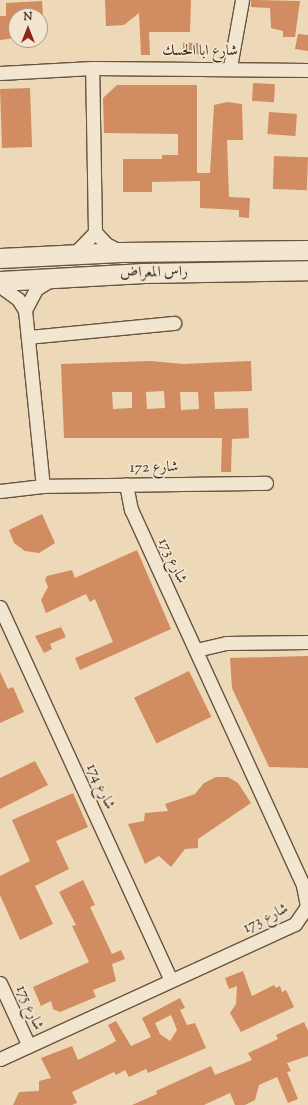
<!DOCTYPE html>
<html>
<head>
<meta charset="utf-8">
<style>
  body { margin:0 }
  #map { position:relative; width:308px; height:1105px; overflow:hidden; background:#edd9b7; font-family:"Sorts Mill Goudy",Amiri,serif }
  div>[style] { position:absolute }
  .building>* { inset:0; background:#d28c61; transform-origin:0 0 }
  .roads { filter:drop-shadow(1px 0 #675441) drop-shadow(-1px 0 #675441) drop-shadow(0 1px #675441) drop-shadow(0 -1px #675441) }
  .street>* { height:13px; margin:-6.5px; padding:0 6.5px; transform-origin:6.5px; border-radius:6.5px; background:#f3e6d0 }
  .secondary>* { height:19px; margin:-9.5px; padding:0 9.5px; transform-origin:9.5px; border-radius:9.5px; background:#f3e6d0 }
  span { translate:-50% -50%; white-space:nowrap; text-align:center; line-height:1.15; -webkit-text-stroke:3.5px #f3e6d0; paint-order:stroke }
  .street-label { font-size:15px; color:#3a271a }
  .north { position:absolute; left:8px; top:8px; width:40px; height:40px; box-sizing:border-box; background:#f3e6d0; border:1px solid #a99a87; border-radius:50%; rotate:0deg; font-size:11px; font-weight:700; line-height:16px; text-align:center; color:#3a271a }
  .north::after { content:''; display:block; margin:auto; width:14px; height:18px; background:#8f2418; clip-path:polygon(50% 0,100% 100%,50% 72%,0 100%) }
</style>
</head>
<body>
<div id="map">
  <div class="building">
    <div style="clip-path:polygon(105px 0,191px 0,190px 32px,149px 32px,150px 55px,141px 55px,139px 13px,124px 25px,106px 26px)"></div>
    <div style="clip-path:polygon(251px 0,300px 1px,295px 37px,283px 37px,283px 31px,271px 28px,270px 8px,251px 7px)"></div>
    <div style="clip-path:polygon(42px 1px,43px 16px,16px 16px,16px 38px,0 40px,0 16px,6px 16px,6px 3px)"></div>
    <div style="clip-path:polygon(298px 34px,308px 35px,308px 51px,295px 49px)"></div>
    <div style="left:183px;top:43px;width:18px;height:11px"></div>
    <div style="left:253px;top:83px;width:22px;height:18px;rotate:3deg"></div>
    <div style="clip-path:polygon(117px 85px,197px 85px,197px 173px,210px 173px,214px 105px,227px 102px,242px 104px,243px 140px,227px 140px,229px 197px,250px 198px,249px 218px,239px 217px,239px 210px,200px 208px,200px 181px,152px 182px,152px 192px,123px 192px,123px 159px,162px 159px,162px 155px,178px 155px,178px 134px,104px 133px,103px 98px)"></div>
    <div style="left:30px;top:88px;width:59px;height:30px;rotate:88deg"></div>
    <div style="left:269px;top:112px;width:28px;height:22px;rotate:4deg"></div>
    <div style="left:274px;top:156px;width:34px;height:33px;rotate:2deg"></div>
    <div style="clip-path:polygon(evenodd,151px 361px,183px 364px,251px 361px,252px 391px,214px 392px,215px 409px,248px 408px,249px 438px,232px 439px,231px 472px,221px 472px,222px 438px,64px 438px,61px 364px,151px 361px,164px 391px,165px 408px,147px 409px,146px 392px,164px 391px,151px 361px,112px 392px,132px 392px,132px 408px,113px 409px,112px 392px,151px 361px,180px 392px,198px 392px,199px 409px,181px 410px,180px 392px)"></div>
    <div style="clip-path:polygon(42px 514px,55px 543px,39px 553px,25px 551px,14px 543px,9px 530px)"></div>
    <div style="clip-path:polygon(137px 550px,171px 629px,80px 670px,75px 658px,113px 642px,95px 599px,90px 602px,86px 594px,46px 613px,41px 600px,48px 587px,45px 580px,47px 576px,72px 570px,75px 578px)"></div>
    <div style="clip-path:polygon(61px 627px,66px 637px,50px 644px,52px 649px,44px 653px,35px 636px)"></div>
    <div style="clip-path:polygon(308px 656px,308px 768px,269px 767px,232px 688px,230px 658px)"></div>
    <div style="left:189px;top:671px;width:51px;height:61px;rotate:64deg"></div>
    <div style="clip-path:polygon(0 672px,8px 689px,13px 687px,24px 712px,0 723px)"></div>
    <div style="clip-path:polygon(35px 761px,48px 785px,0 809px,0 778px)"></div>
    <div style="clip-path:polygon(216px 777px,228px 777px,238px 783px,251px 803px,198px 839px,198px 848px,185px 849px,171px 867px,159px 856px,145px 864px,128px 824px,144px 821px,145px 813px,168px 811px,165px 804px,195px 794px,204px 783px)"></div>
    <div style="clip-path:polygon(73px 793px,88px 827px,56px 841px,69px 869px,35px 886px,53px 924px,20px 940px,0 895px,0 876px,30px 861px,12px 820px)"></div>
    <div style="clip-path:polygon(83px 880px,95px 905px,90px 907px,112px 954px,121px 950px,125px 959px,112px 964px,116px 981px,93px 990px,96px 997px,60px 1012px,53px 1009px,51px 1001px,41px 1006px,33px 987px,89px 962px,72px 926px,76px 925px,59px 892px)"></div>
    <div style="clip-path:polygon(243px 971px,252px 996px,274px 985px,276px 988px,280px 986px,282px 992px,286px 990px,294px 1007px,241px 1032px,230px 1013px,236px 1004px,237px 986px,229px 989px,225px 978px)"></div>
    <div style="clip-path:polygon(evenodd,180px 998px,185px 1008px,180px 1010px,187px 1025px,195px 1023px,206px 1048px,148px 1073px,146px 1069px,129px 1077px,125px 1070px,116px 1075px,114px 1072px,72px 1092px,77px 1103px,72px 1105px,13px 1105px,19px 1092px,39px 1091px,39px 1081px,51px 1078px,41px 1058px,72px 1046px,78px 1060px,103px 1048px,116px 1041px,108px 1025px,116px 1021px,131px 1046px,151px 1037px,142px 1018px,180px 998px,171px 1015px,177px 1030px,170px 1041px,160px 1034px,155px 1023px,171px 1015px)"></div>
    <div style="clip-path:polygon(304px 1022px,308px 1031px,308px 1056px,287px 1063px,291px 1071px,287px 1072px,298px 1099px,288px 1103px,277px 1077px,259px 1085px,255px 1100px,245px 1105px,235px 1105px,230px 1093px,204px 1105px,132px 1105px,157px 1094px,156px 1091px,211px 1066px,215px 1075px,252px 1060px,248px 1053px,278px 1039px,276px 1035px)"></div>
  </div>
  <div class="roads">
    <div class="street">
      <div style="left:230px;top:67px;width:68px;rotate:-79.8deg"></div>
      <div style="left:0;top:73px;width:92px;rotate:-3.1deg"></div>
      <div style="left:92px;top:68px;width:216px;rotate:0.5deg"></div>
      <div style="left:95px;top:232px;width:16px;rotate:47deg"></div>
      <div style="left:106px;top:244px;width:16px;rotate:27deg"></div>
      <div style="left:74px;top:254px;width:30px;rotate:-46deg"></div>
      <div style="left:95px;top:232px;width:164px;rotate:-91deg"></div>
      <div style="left:0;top:286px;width:22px;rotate:36deg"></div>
      <div style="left:18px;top:299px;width:13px;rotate:58deg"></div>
      <div style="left:25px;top:310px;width:177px;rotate:84.2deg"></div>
      <div style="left:25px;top:310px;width:24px;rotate:-62deg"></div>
      <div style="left:36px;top:289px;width:19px;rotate:-32deg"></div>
      <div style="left:28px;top:337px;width:147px;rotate:-5.5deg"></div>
      <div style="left:0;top:491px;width:43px;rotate:-6.6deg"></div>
      <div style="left:43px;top:486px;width:223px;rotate:-0.8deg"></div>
      <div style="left:0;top:607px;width:410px;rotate:65.4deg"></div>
      <div style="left:196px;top:650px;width:31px;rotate:-13deg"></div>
      <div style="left:226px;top:643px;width:82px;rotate:-0.7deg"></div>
      <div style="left:0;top:983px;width:69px;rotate:65.3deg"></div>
      <div style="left:0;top:1059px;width:324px;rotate:-24.6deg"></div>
      <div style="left:295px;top:924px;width:22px;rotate:-56deg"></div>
      <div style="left:307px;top:906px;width:21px;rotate:-101deg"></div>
      <div style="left:303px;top:885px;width:413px;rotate:-114.6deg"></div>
      <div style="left:131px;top:510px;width:26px;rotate:-101deg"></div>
    </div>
    <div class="secondary">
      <div style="left:0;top:258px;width:121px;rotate:-2.8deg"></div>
      <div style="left:121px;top:252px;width:187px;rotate:-0.6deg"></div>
      <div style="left:0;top:281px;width:144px;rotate:-3.2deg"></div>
      <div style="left:144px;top:273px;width:164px;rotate:-1deg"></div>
    </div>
  </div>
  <div class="street-label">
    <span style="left:200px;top:52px">شارع ابا الحسك</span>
    <span style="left:154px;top:273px;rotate:-1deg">راس المعراض</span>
    <span style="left:154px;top:468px;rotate:-1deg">شارع 172</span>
    <span style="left:172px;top:561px;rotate:65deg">شارع 173</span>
    <span style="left:100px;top:787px;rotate:65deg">شارع 174</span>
    <span style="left:266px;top:919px;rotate:-27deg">شارع 173</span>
    <span style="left:29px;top:1008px;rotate:66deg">شارع 175</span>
  </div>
  <div class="north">N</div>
</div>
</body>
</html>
